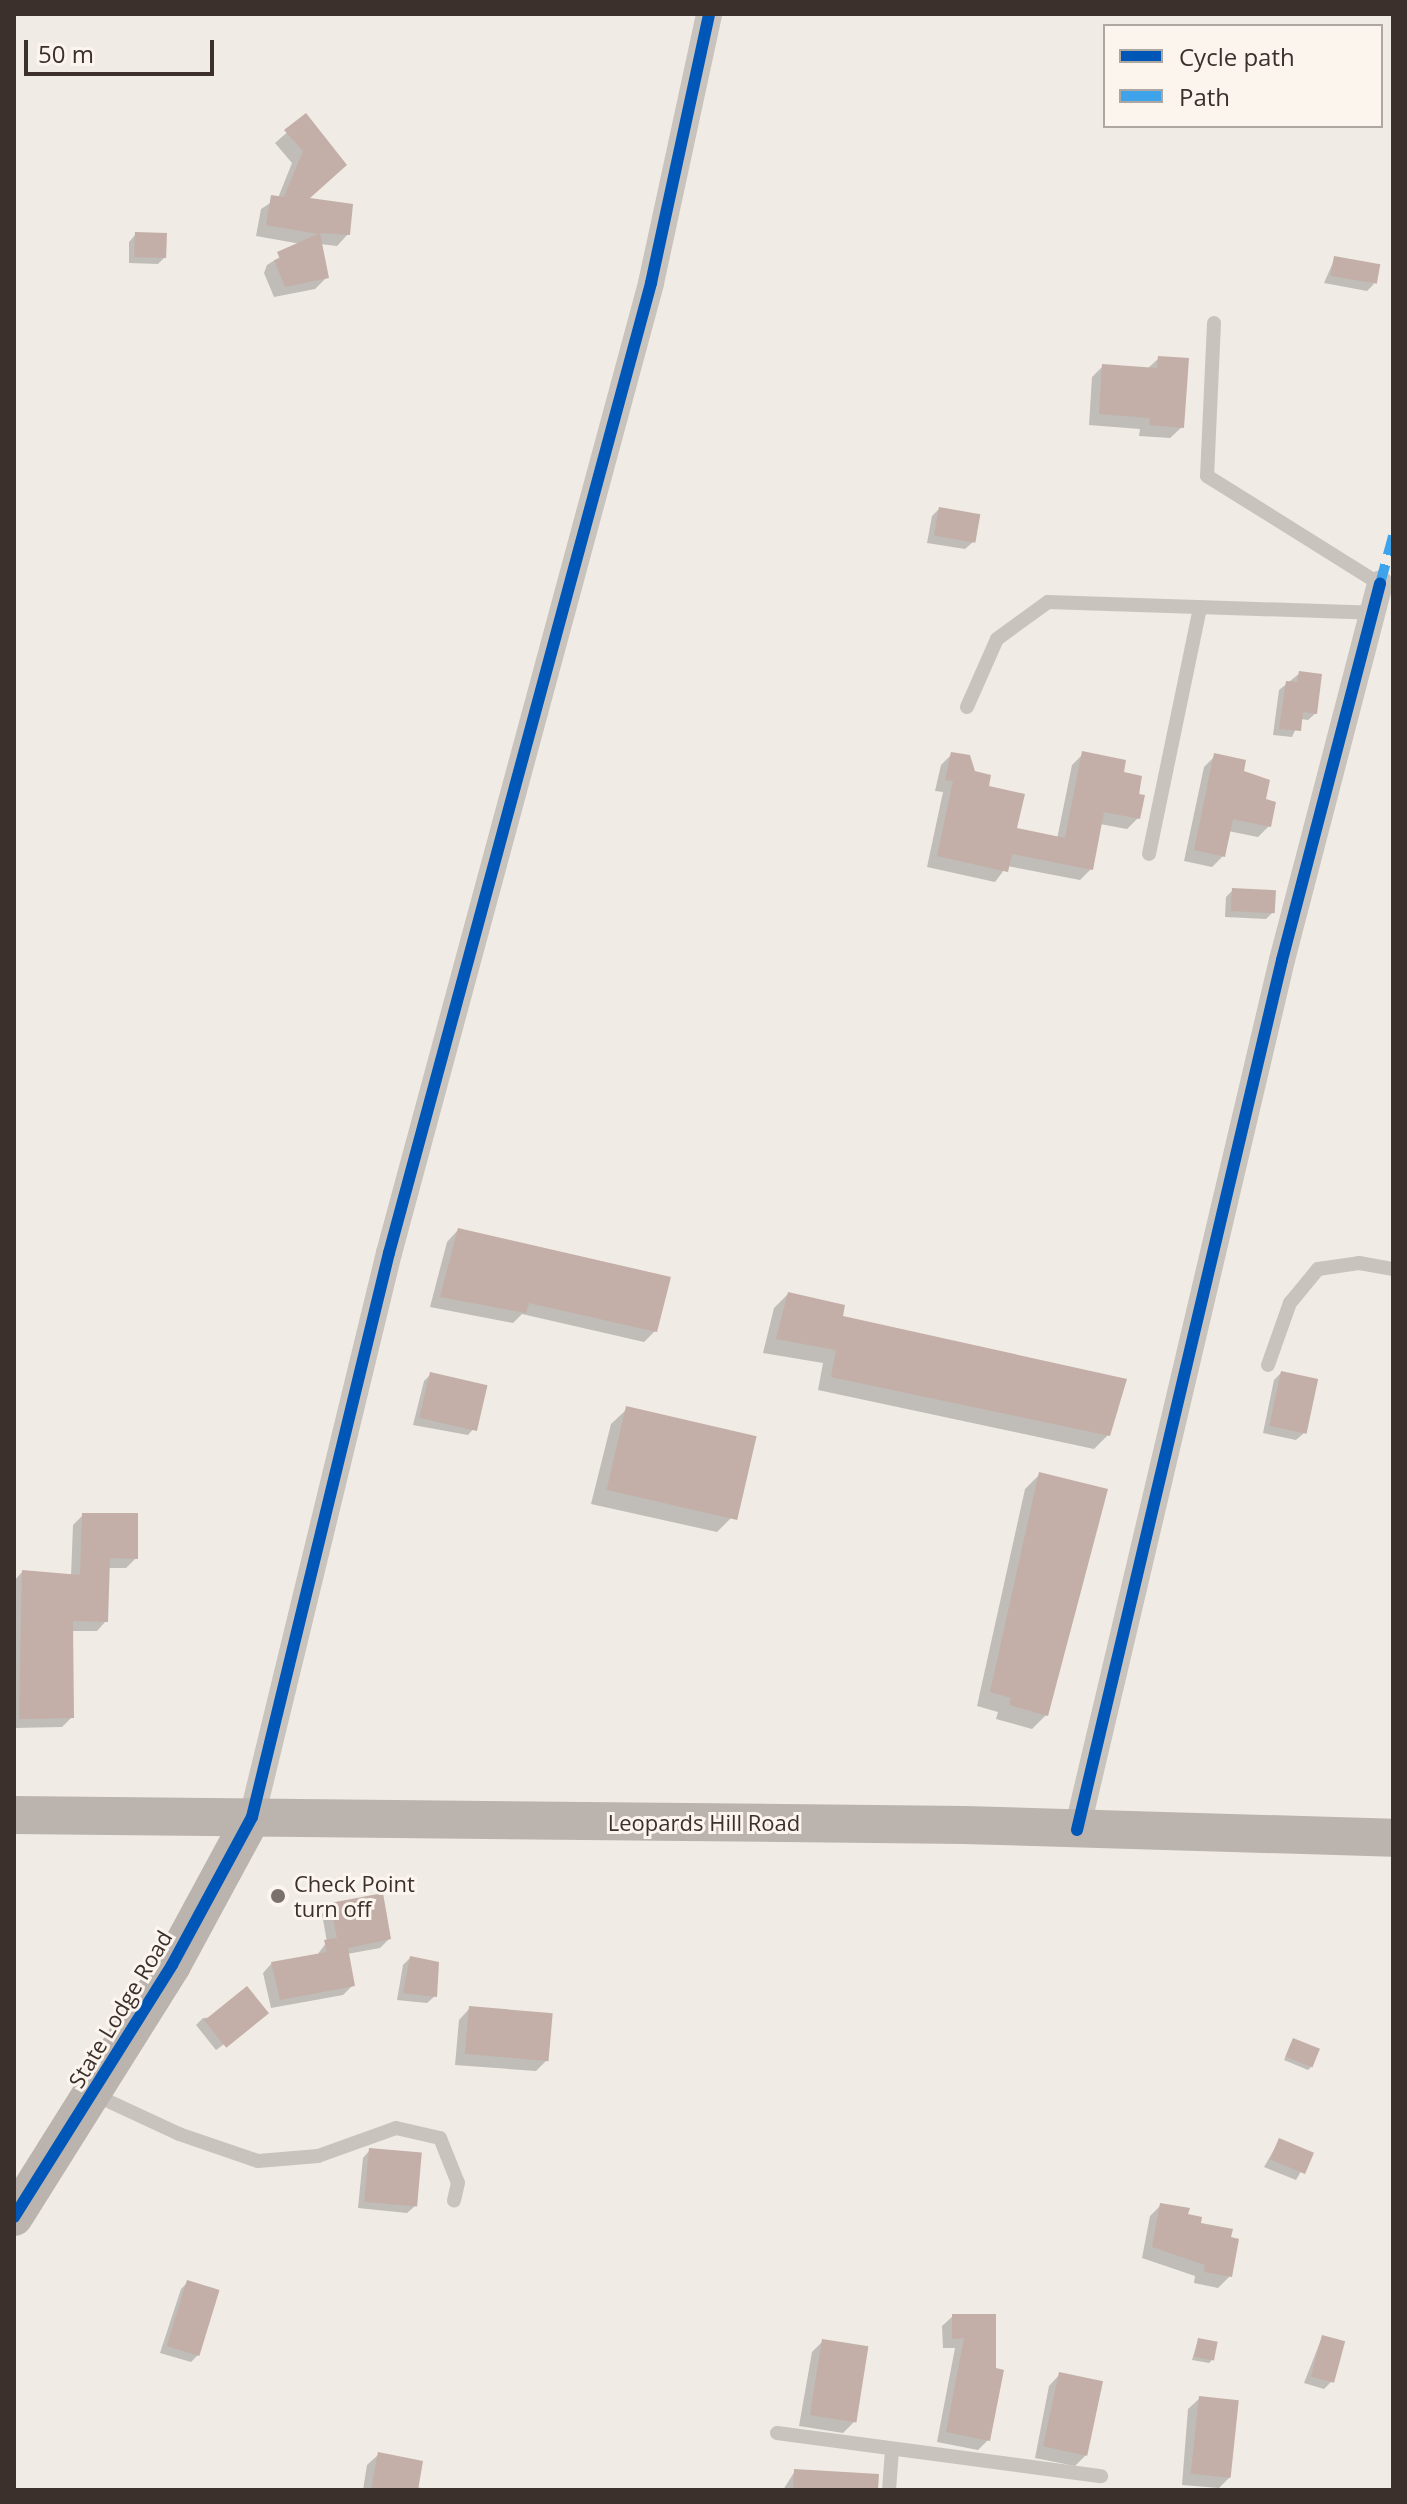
<!DOCTYPE html>
<html>
<head>
<meta charset="utf-8">
<style>
  body { margin:0 }
  #map { position:relative; width:1407px; height:2504px; overflow:hidden; background:#f0ebe5; font-family:"Open Sans",sans-serif }
  div>[style] { position:absolute }
  .shadow>* { inset:0; background:#0003 }
  .building>* { inset:0; background:#c3afa7; transform-origin:0 0 }
  .lane>* { height:14px; margin:-7px; padding:0 7px; transform-origin:7px; border-radius:7px; background:#c9c3be }
  .street>* { height:26px; margin:-13px; padding:0 13px; transform-origin:13px; border-radius:13px; background:#c9c3be }
  .secondary>* { height:38px; margin:-19px; padding:0 19px; transform-origin:19px; border-radius:19px; background:#bab3ae }
  .quiet>* { height:10px; margin-top:-5px; transform-origin:0; background:repeating-linear-gradient(90deg,#3fa3eb 0 20px,transparent 0 30px) }
  .cycleway>* { height:12px; margin:-6px; padding:0 6px; transform-origin:6px; border-radius:6px; background:#0057b8 }
  .dots>* { width:22px; height:22px; translate:-50% -50%; box-sizing:border-box; border:4px solid #fbf5ee; border-radius:50% }
  span { translate:-50% -50%; white-space:nowrap; text-align:center; line-height:1.15; -webkit-text-stroke:6px #fbf5ee; paint-order:stroke }
  .street-label { font-size:22px; color:#3b302b }
  .poi-label { font-size:22px; color:#3b302b }
  .left { translate:0 -50%; text-align:left }
  .frame { position:absolute; inset:0; border:16px solid #3b302b; pointer-events:none }
  .legend { position:absolute; left:1103px; top:24px; width:280px; height:104px; box-sizing:border-box; background:#fbf5ee; border:2px solid #aea6a0; margin:0; padding:10px 14px; list-style:none; font-size:24px; color:#3b302b }
  .legend li { display:flex; align-items:center; gap:16px; height:40px }
  .legend b { width:40px; border:2px solid #aea6a0 }
  .scale { position:absolute; left:24px; top:40px; width:190px; height:36px; box-sizing:border-box; border:4px solid #3b302b; border-top:0; padding-left:10px; font-size:24px; line-height:28px; white-space:nowrap; color:#3b302b; -webkit-text-stroke:6px #fbf5ee; paint-order:stroke }
</style>
</head>
<body>
<div id="map">
  <div class="shadow">
    <div style="clip-path:polygon(306px 116px,307px 200px,348px 234px,337px 246px,320px 244px,327px 277px,315px 289px,274px 297px,264px 273px,267px 265px,301px 244px,256px 236px,261px 209px,278px 198px,292px 163px,275px 143px)"></div>
    <div style="clip-path:polygon(136px 234px,165px 257px,158px 264px,129px 263px,129px 242px)"></div>
    <div style="clip-path:polygon(1335px 258px,1374px 284px,1367px 291px,1324px 283px)"></div>
    <div style="clip-path:polygon(1159px 358px,1182px 427px,1170px 438px,1139px 436px,1140px 429px,1089px 425px,1092px 377px,1103px 366px,1147px 369px)"></div>
    <div style="clip-path:polygon(939px 509px,973px 542px,965px 549px,927px 543px,932px 516px)"></div>
    <div style="clip-path:polygon(1300px 673px,1316px 713px,1308px 720px,1300px 719px,1292px 737px,1273px 735px,1279px 690px)"></div>
    <div style="clip-path:polygon(952px 754px,986px 787px,1015px 830px,1057px 839px,1072px 765px,1083px 754px,1121px 774px,1140px 777px,1138px 818px,1127px 829px,1100px 824px,1091px 869px,1080px 880px,1007px 866px,995px 882px,927px 867px,943px 792px,935px 791px,941px 765px)"></div>
    <div style="clip-path:polygon(1215px 756px,1241px 772px,1263px 801px,1269px 826px,1258px 837px,1228px 831px,1223px 856px,1212px 867px,1184px 861px,1204px 767px)"></div>
    <div style="clip-path:polygon(1233px 890px,1273px 912px,1266px 919px,1225px 917px,1226px 897px)"></div>
    <div style="clip-path:polygon(458px 1230px,655px 1331px,644px 1342px,522px 1314px,513px 1323px,430px 1307px,447px 1242px)"></div>
    <div style="clip-path:polygon(788px 1294px,840px 1317px,1108px 1435px,1094px 1449px,818px 1390px,823px 1363px,763px 1353px,774px 1308px)"></div>
    <div style="clip-path:polygon(1281px 1373px,1304px 1433px,1296px 1440px,1263px 1433px,1274px 1380px)"></div>
    <div style="clip-path:polygon(431px 1374px,475px 1427px,468px 1435px,413px 1425px,424px 1381px)"></div>
    <div style="clip-path:polygon(627px 1409px,732px 1517px,717px 1532px,591px 1504px,611px 1424px)"></div>
    <div style="clip-path:polygon(1039px 1475px,1046px 1715px,1032px 1729px,996px 1719px,998px 1712px,977px 1706px,1025px 1489px)"></div>
    <div style="clip-path:polygon(83px 1515px,136px 1558px,126px 1568px,107px 1568px,106px 1621px,97px 1631px,71px 1631px,72px 1717px,62px 1727px,14px 1728px,14px 1581px,22px 1572px,71px 1576px,73px 1525px)"></div>
    <div style="clip-path:polygon(331px 1905px,389px 1939px,380px 1948px,347px 1954px,352px 1986px,343px 1995px,271px 2008px,263px 1973px,272px 1963px,317px 1955px,327px 1942px,322px 1914px)"></div>
    <div style="clip-path:polygon(410px 1958px,435px 1996px,427px 2003px,397px 2000px,403px 1965px)"></div>
    <div style="clip-path:polygon(470px 2008px,547px 2060px,536px 2071px,455px 2065px,459px 2020px)"></div>
    <div style="clip-path:polygon(267px 2013px,216px 2050px,196px 2025px,203px 2018px)"></div>
    <div style="clip-path:polygon(1291px 2043px,1311px 2067px,1308px 2070px,1284px 2060px)"></div>
    <div style="clip-path:polygon(1279px 2141px,1311px 2154px,1296px 2180px,1264px 2167px)"></div>
    <div style="clip-path:polygon(370px 2150px,415px 2206px,407px 2213px,358px 2208px,363px 2158px)"></div>
    <div style="clip-path:polygon(1161px 2205px,1199px 2225px,1230px 2276px,1218px 2288px,1194px 2283px,1195px 2276px,1142px 2258px,1150px 2216px)"></div>
    <div style="clip-path:polygon(188px 2282px,198px 2355px,191px 2362px,160px 2353px,181px 2289px)"></div>
    <div style="clip-path:polygon(953px 2316px,994px 2316px,988px 2440px,978px 2450px,937px 2442px,955px 2348px,943px 2348px,942px 2326px)"></div>
    <div style="clip-path:polygon(1322px 2337px,1331px 2382px,1324px 2389px,1304px 2383px)"></div>
    <div style="clip-path:polygon(1198px 2340px,1212px 2360px,1209px 2363px,1192px 2360px)"></div>
    <div style="clip-path:polygon(823px 2341px,854px 2422px,843px 2433px,799px 2426px,812px 2352px)"></div>
    <div style="clip-path:polygon(1060px 2374px,1086px 2455px,1075px 2466px,1035px 2458px,1049px 2386px)"></div>
    <div style="clip-path:polygon(1200px 2398px,1230px 2477px,1219px 2488px,1182px 2485px,1188px 2409px)"></div>
    <div style="clip-path:polygon(379px 2454px,416px 2487px,432px 2490px,363px 2490px,367px 2465px)"></div>
    <div style="clip-path:polygon(795px 2471px,839px 2490px,783px 2490px)"></div>
  </div>
  <div class="building">
    <div style="clip-path:polygon(306px 113px,347px 165px,310px 198px,353px 204px,350px 235px,320px 233px,329px 278px,285px 287px,274px 260px,280px 259px,277px 252px,318px 234px,266px 225px,271px 195px,284px 197px,303px 151px,284px 130px)"></div>
    <div style="left:135px;top:232px;width:32px;height:25px;rotate:2deg"></div>
    <div style="left:1334px;top:256px;width:47px;height:20px;rotate:10deg"></div>
    <div style="clip-path:polygon(1158px 356px,1189px 358px,1184px 428px,1149px 425px,1150px 418px,1099px 414px,1102px 364px,1157px 368px)"></div>
    <div style="left:939px;top:507px;width:42px;height:29px;rotate:10deg"></div>
    <div style="clip-path:polygon(1299px 671px,1322px 674px,1317px 714px,1303px 712px,1301px 731px,1279px 729px,1286px 681px,1297px 682px)"></div>
    <div style="clip-path:polygon(1082px 751px,1126px 760px,1124px 772px,1142px 776px,1139px 794px,1145px 795px,1140px 819px,1104px 812px,1093px 870px,1012px 854px,1008px 872px,937px 856px,953px 781px,945px 780px,951px 752px,970px 755px,975px 771px,991px 775px,989px 786px,1025px 794px,1017px 828px,1065px 838px)"></div>
    <div style="clip-path:polygon(1214px 753px,1246px 760px,1244px 771px,1270px 780px,1266px 799px,1276px 802px,1271px 827px,1233px 819px,1225px 857px,1194px 850px)"></div>
    <div style="left:1232px;top:888px;width:44px;height:23px;rotate:3deg"></div>
    <div style="clip-path:polygon(458px 1228px,671px 1277px,657px 1332px,529px 1303px,526px 1313px,440px 1297px)"></div>
    <div style="clip-path:polygon(788px 1292px,845px 1305px,843px 1316px,1127px 1379px,1110px 1436px,831px 1377px,836px 1350px,776px 1339px)"></div>
    <div style="left:1281px;top:1371px;width:38px;height:56px;rotate:12deg"></div>
    <div style="left:430px;top:1372px;width:59px;height:47px;rotate:13deg"></div>
    <div style="left:626px;top:1406px;width:134px;height:86px;rotate:13deg"></div>
    <div style="clip-path:polygon(1039px 1472px,1108px 1489px,1048px 1716px,1009px 1705px,1011px 1698px,990px 1692px)"></div>
    <div style="clip-path:polygon(82px 1513px,138px 1513px,138px 1559px,110px 1558px,108px 1622px,73px 1621px,74px 1718px,19px 1719px,22px 1570px,80px 1575px)"></div>
    <div style="clip-path:polygon(383px 1893px,391px 1939px,348px 1948px,355px 1986px,280px 2000px,271px 1962px,327px 1952px,324px 1940px,337px 1938px,330px 1903px)"></div>
    <div style="clip-path:polygon(410px 1956px,439px 1962px,437px 1997px,403px 1993px)"></div>
    <div style="left:247px;top:1986px;width:35px;height:55px;rotate:51deg"></div>
    <div style="left:469px;top:2006px;width:84px;height:48px;rotate:5deg"></div>
    <div style="left:1293px;top:2038px;width:29px;height:20px;rotate:22deg"></div>
    <div style="left:1279px;top:2138px;width:38px;height:23px;rotate:23deg"></div>
    <div style="left:369px;top:2148px;width:53px;height:54px;rotate:5deg"></div>
    <div style="clip-path:polygon(1160px 2203px,1190px 2208px,1188px 2214px,1202px 2217px,1201px 2223px,1233px 2229px,1231px 2237px,1239px 2239px,1232px 2277px,1204px 2272px,1205px 2265px,1152px 2247px)"></div>
    <div style="left:187px;top:2280px;width:34px;height:69px;rotate:17deg"></div>
    <div style="clip-path:polygon(952px 2314px,996px 2314px,996px 2368px,1004px 2370px,990px 2441px,946px 2432px,964px 2338px,952px 2339px)"></div>
    <div style="left:1322px;top:2335px;width:24px;height:43px;rotate:15deg"></div>
    <div style="left:1198px;top:2338px;width:20px;height:19px;rotate:11deg"></div>
    <div style="left:822px;top:2339px;width:47px;height:77px;rotate:9deg"></div>
    <div style="left:1059px;top:2372px;width:45px;height:76px;rotate:12deg"></div>
    <div style="left:1199px;top:2396px;width:40px;height:78px;rotate:6deg"></div>
    <div style="clip-path:polygon(378px 2452px,423px 2461px,418px 2490px,371px 2490px)"></div>
    <div style="clip-path:polygon(794px 2469px,879px 2474px,878px 2490px,793px 2490px)"></div>
  </div>
  <div class="lane">
    <div style="left:1214px;top:323px;width:153px;rotate:92.6deg"></div>
    <div style="left:1207px;top:476px;width:204px;rotate:32deg"></div>
    <div style="left:967px;top:707px;width:74px;rotate:-66.2deg"></div>
    <div style="left:997px;top:639px;width:63px;rotate:-36deg"></div>
    <div style="left:1048px;top:602px;width:325px;rotate:1.9deg"></div>
    <div style="left:1149px;top:854px;width:252px;rotate:-78.3deg"></div>
    <div style="left:1268px;top:1365px;width:66px;rotate:-70.5deg"></div>
    <div style="left:1290px;top:1303px;width:44px;rotate:-50.5deg"></div>
    <div style="left:1318px;top:1269px;width:41px;rotate:-8.3deg"></div>
    <div style="left:1359px;top:1263px;width:35px;rotate:10deg"></div>
    <div style="left:93px;top:2094px;width:95px;rotate:24.9deg"></div>
    <div style="left:179px;top:2134px;width:83px;rotate:18.9deg"></div>
    <div style="left:258px;top:2161px;width:60px;rotate:-4.8deg"></div>
    <div style="left:318px;top:2156px;width:83px;rotate:-19.7deg"></div>
    <div style="left:396px;top:2128px;width:45px;rotate:12.8deg"></div>
    <div style="left:440px;top:2138px;width:48px;rotate:68.2deg"></div>
    <div style="left:458px;top:2183px;width:18px;rotate:103deg"></div>
    <div style="left:777px;top:2433px;width:327px;rotate:7.6deg"></div>
    <div style="left:889px;top:2490px;width:40px;rotate:-85.7deg"></div>
  </div>
  <div class="street">
    <div style="left:252px;top:1817px;width:580px;rotate:-76.35deg"></div>
    <div style="left:389px;top:1253px;width:1005px;rotate:-74.88deg"></div>
    <div style="left:651px;top:283px;width:275px;rotate:-77.8deg"></div>
    <div style="left:1077px;top:1830px;width:894px;rotate:-76.74deg"></div>
    <div style="left:1282px;top:960px;width:389px;rotate:-75.4deg"></div>
  </div>
  <div class="secondary">
    <div style="left:14px;top:1815px;width:950px;rotate:0.6deg"></div>
    <div style="left:964px;top:1825px;width:429px;rotate:1.7deg"></div>
    <div style="left:14px;top:2217px;width:297px;rotate:-57.9deg"></div>
    <div style="left:172px;top:1965px;width:168px;rotate:-61.6deg"></div>
  </div>
  <div class="quiet">
    <div style="left:1380px;top:584px;width:50px;rotate:-74.8deg"></div>
  </div>
  <div class="cycleway">
    <div style="left:1077px;top:1830px;width:894px;rotate:-76.74deg"></div>
    <div style="left:1282px;top:960px;width:389px;rotate:-75.4deg"></div>
    <div style="left:14px;top:2217px;width:297px;rotate:-57.9deg"></div>
    <div style="left:172px;top:1965px;width:168px;rotate:-61.6deg"></div>
    <div style="left:252px;top:1817px;width:580px;rotate:-76.35deg"></div>
    <div style="left:389px;top:1253px;width:1005px;rotate:-74.88deg"></div>
    <div style="left:651px;top:283px;width:275px;rotate:-77.8deg"></div>
  </div>
  <div class="dots">
    <div style="left:278px;top:1896px;background:#7a716c"></div>
  </div>
  <div class="street-label">
    <span style="left:704px;top:1823px">Leopards Hill Road</span>
    <span style="left:120px;top:2009px;rotate:-59deg">State Lodge Road</span>
  </div>
  <div class="poi-label">
    <span class="left" style="left:294px;top:1896px">Check Point<br>turn off</span>
  </div>
  <div class="frame"></div>
  <ul class="legend">
  <li><b style="height:10px;background:#0057b8"></b>Cycle path</li>
  <li><b style="height:10px;background:#3fa3eb"></b>Path</li>
  </ul>
  <div class="scale">50 m</div>
</div>
</body>
</html>
